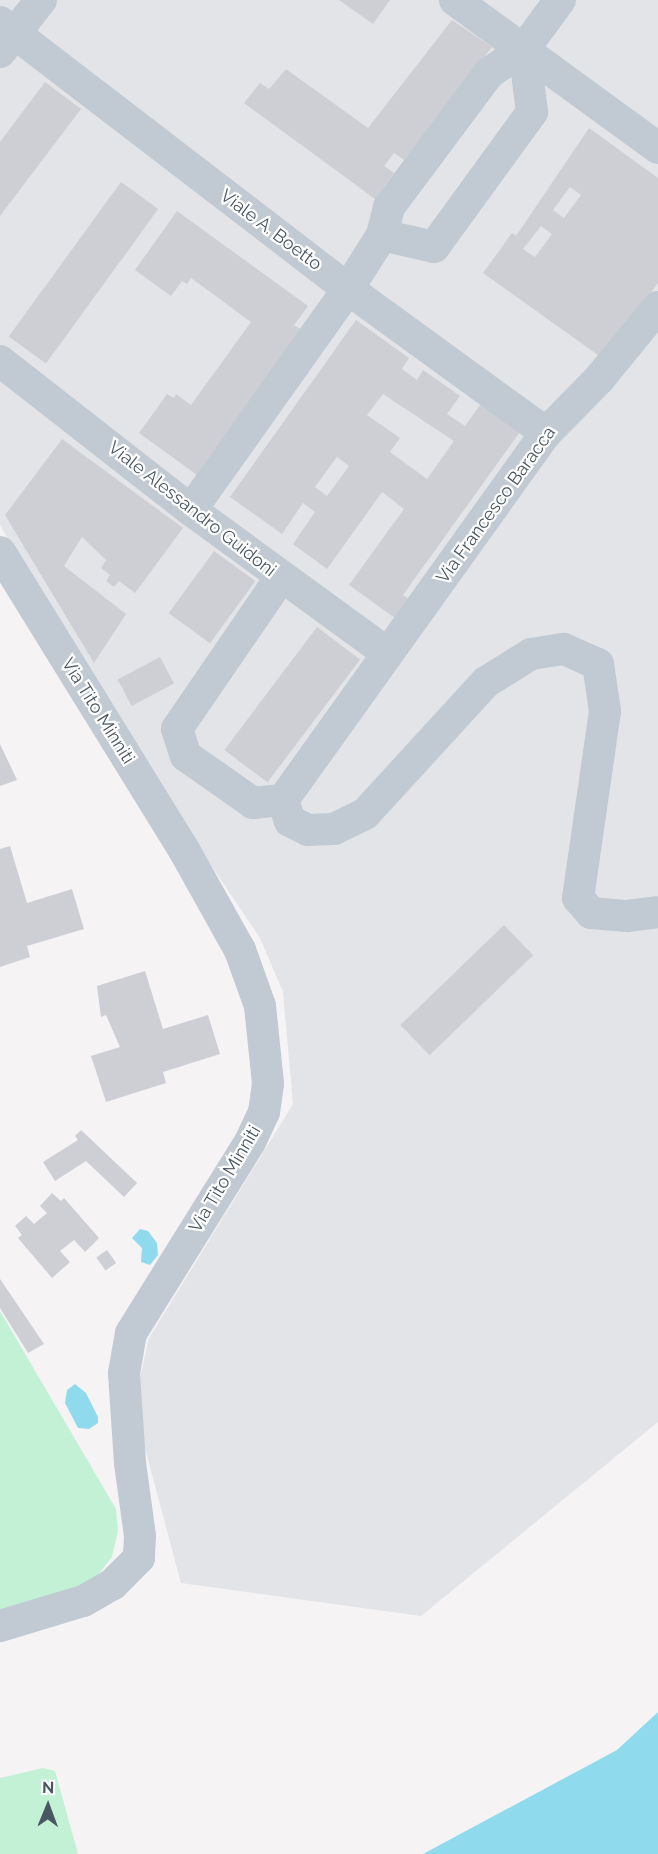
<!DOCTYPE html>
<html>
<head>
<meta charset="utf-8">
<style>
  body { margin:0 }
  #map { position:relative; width:658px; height:1854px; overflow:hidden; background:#f5f3f3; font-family:Raleway,sans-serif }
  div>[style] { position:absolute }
  .airport>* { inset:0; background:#e2e4e7 }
  .green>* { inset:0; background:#c3f1d5 }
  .water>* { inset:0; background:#90daee }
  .building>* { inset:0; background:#cdcfd5; transform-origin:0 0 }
  .minor>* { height:32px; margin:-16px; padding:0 16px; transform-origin:16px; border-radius:16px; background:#c1cad2 }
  span { translate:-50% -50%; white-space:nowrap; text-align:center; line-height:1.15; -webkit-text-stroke:4.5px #fff; paint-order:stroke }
  .street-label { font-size:18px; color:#4a5661 }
  .north { position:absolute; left:18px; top:1776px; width:60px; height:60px; -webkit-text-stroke:4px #fff; paint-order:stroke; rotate:1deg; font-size:16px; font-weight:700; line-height:24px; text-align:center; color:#4a5661 }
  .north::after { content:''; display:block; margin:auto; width:21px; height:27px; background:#4a5661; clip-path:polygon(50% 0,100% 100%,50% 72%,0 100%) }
</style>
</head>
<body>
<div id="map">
  <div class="airport">
    <div style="clip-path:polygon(0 0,658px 0,658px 1422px,421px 1616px,181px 1583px,142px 1437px,138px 1387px,149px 1338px,293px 1104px,283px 992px,260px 938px,126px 739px,0 525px)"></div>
  </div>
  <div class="green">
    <div style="clip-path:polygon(0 1311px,116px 1509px,118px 1531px,112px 1557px,86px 1590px,0 1617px)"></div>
    <div style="clip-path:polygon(43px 1768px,55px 1771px,78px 1854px,0 1854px,0 1778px)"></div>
  </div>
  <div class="water">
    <div style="clip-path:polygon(140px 1229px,148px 1231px,157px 1243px,158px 1255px,150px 1265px,141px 1262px,142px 1248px,132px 1238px)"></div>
    <div style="clip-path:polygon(75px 1384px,86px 1393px,98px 1417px,98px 1423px,89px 1429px,78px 1428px,65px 1403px,67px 1390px)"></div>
    <div style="clip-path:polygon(658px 1712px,658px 1854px,423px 1854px,617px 1750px)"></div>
  </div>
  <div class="building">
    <div style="clip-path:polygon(339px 0,390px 0,373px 24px)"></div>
    <div style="clip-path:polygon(452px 20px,492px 47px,404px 160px,394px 153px,384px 166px,394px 173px,375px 199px,244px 103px,260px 83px,269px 89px,286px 69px,368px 128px)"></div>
    <div style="clip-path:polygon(45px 82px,81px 109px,0 216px,0 142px)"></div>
    <div style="clip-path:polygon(evenodd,589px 128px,658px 178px,658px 283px,602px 358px,483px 273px,512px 233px,516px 236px,589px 128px,570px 187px,581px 195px,564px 218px,553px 210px,570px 187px,589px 128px,541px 226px,552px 234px,535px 257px,523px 249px,541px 226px)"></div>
    <div style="left:121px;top:182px;width:46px;height:191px;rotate:36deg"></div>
    <div style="clip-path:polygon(177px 211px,308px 306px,294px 325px,302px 330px,197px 475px,139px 433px,167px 394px,174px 398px,176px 394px,191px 405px,251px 322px,191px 278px,187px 284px,182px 281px,171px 296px,135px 270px)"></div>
    <div style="clip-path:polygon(evenodd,356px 320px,409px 358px,402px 369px,417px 380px,423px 370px,460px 396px,447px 414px,465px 426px,483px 401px,522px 429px,403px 595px,416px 604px,402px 623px,349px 585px,404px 509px,382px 492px,327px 569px,293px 544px,315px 512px,303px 503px,282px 534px,230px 497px,356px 320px,383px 394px,454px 441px,427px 479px,390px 452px,400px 438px,367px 415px,383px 394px,356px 320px,337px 457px,349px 466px,327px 496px,315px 487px,337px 457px)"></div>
    <div style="clip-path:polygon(62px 439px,183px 528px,135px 593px,119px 581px,114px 587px,106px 581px,110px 575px,101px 568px,106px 560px,82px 537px,64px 566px,126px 614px,94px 663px,5px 515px)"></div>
    <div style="left:214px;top:551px;width:51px;height:77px;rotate:36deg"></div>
    <div style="left:317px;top:627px;width:54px;height:154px;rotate:37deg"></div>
    <div style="left:160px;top:657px;width:30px;height:48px;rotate:62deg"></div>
    <div style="clip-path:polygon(0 744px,17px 780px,0 786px)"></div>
    <div style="clip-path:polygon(10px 846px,27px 903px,72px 889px,84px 929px,27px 946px,30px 957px,0 967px,0 849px)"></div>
    <div style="left:504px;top:925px;width:42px;height:144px;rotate:46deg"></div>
    <div style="clip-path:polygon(145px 971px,163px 1029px,208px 1015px,220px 1054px,163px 1072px,166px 1083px,106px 1102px,91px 1056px,120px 1047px,106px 1015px,101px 1017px,97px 986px)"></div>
    <div style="clip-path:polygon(81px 1130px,137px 1183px,124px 1197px,86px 1161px,55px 1181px,43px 1162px,78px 1140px,75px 1136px)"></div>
    <div style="clip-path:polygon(52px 1193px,61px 1201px,64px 1198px,99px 1238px,85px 1252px,74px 1240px,60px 1251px,70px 1262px,52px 1278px,18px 1238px,22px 1235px,15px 1226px,26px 1216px,34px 1224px,47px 1213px,40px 1206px)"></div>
    <div style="left:107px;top:1250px;width:16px;height:13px;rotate:55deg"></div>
    <div style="clip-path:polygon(0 1279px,44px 1344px,28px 1353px,0 1308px)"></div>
  </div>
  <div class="minor">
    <div style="left:455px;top:0;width:251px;rotate:36.1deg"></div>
    <div style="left:0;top:22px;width:439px;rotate:37.5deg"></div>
    <div style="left:348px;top:289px;width:245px;rotate:36deg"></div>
    <div style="left:0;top:52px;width:66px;rotate:-51.7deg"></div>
    <div style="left:382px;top:235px;width:53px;rotate:13deg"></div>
    <div style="left:434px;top:247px;width:167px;rotate:-54deg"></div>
    <div style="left:532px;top:112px;width:64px;rotate:-97.2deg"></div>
    <div style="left:0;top:361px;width:242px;rotate:38deg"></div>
    <div style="left:191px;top:510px;width:243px;rotate:36.1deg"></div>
    <div style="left:191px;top:510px;width:271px;rotate:-54.6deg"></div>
    <div style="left:348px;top:289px;width:64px;rotate:-57.8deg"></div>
    <div style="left:382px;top:235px;width:29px;rotate:-76deg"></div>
    <div style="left:389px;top:207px;width:167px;rotate:-53.3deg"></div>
    <div style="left:489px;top:73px;width:42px;rotate:-34.4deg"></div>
    <div style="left:524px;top:49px;width:61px;rotate:-53.7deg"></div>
    <div style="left:0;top:552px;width:350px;rotate:58.3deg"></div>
    <div style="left:184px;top:850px;width:115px;rotate:60.8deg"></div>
    <div style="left:240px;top:950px;width:59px;rotate:70.3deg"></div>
    <div style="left:260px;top:1006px;width:78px;rotate:84.1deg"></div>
    <div style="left:268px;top:1084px;width:28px;rotate:98deg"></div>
    <div style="left:264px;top:1112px;width:33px;rotate:115deg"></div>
    <div style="left:250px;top:1142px;width:225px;rotate:121.9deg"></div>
    <div style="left:131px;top:1333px;width:41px;rotate:99.9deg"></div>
    <div style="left:124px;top:1373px;width:90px;rotate:86.2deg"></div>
    <div style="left:130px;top:1463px;width:74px;rotate:82.2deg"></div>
    <div style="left:140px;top:1536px;width:22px;rotate:93deg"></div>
    <div style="left:139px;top:1558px;width:37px;rotate:135deg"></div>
    <div style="left:113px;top:1584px;width:34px;rotate:150deg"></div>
    <div style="left:83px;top:1601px;width:87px;rotate:163.2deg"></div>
    <div style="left:281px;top:577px;width:184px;rotate:124.4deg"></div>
    <div style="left:177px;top:729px;width:28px;rotate:72deg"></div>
    <div style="left:186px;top:756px;width:82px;rotate:35deg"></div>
    <div style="left:253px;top:803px;width:30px;rotate:-6deg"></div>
    <div style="left:283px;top:800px;width:452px;rotate:-54.4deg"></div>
    <div style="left:546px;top:433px;width:76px;rotate:-45.5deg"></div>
    <div style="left:599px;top:379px;width:93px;rotate:-50.7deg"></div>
    <div style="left:283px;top:800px;width:22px;rotate:72deg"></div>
    <div style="left:290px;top:821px;width:20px;rotate:27deg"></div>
    <div style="left:308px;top:830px;width:26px;rotate:-2deg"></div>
    <div style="left:334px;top:829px;width:34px;rotate:-26deg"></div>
    <div style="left:365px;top:814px;width:179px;rotate:-47.5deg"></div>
    <div style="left:486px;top:682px;width:53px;rotate:-31.9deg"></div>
    <div style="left:531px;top:654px;width:33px;rotate:-9deg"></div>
    <div style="left:564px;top:649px;width:37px;rotate:24deg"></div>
    <div style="left:598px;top:664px;width:48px;rotate:81.5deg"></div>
    <div style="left:605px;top:711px;width:189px;rotate:98.2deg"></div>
    <div style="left:578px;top:898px;width:20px;rotate:49deg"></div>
    <div style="left:591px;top:913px;width:36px;rotate:5deg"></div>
    <div style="left:627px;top:916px;width:31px;rotate:-7deg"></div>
  </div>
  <div class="street-label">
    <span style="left:271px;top:230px;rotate:37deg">Viale A. Boetto</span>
    <span style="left:496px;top:505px;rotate:-54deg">Via Francesco Baracca</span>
    <span style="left:192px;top:509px;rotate:38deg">Viale Alessandro Guidoni</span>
    <span style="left:98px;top:711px;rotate:58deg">Via Tito Minniti</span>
    <span style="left:225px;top:1179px;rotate:-59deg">Via Tito Minniti</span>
  </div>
  <div class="north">N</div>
</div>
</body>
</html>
